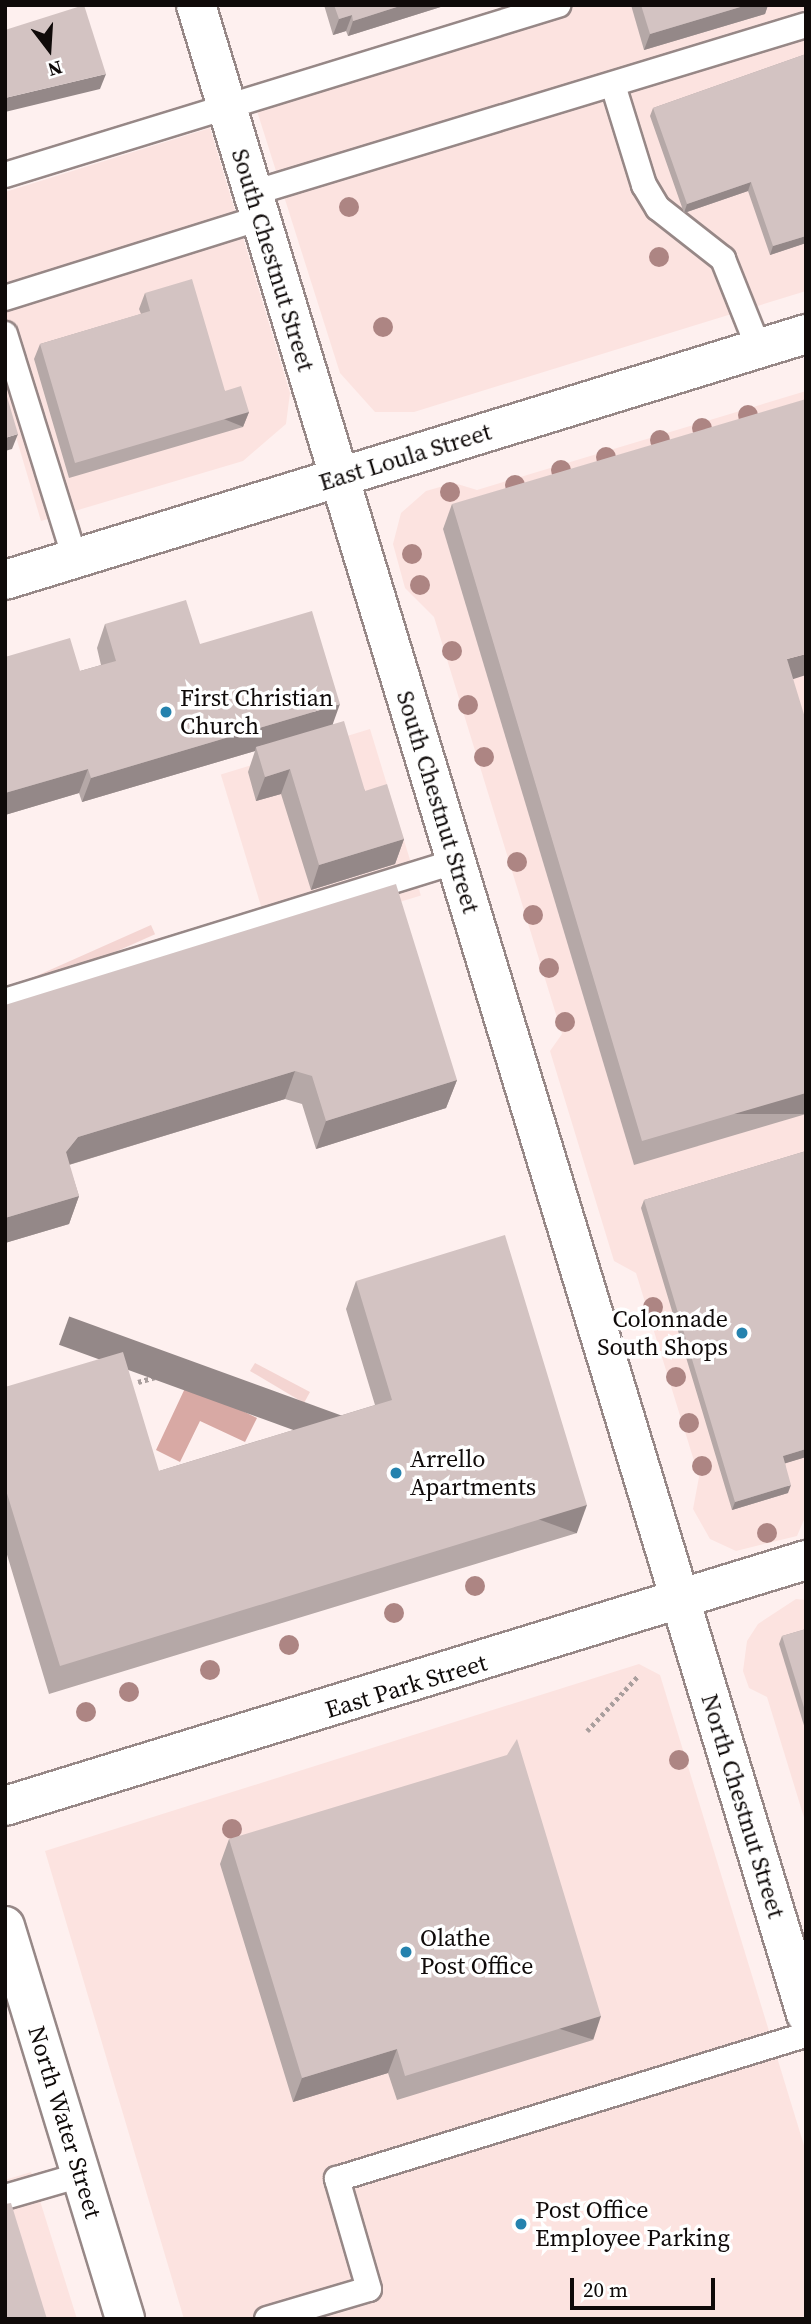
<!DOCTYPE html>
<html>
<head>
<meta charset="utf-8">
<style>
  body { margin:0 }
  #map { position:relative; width:811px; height:2324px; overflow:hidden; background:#fef0ef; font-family:"Source Serif 4",serif }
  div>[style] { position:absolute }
  .built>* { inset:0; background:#fce3e0; transform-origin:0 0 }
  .green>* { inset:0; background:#f4d5d2; transform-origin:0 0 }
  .water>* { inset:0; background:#d8a9a4 }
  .path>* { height:4.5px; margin-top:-2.25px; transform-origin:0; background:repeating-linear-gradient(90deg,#a99e9d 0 3.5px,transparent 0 7px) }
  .roads { filter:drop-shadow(2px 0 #978887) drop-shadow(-2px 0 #978887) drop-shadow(0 2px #978887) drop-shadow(0 -2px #978887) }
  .lane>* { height:24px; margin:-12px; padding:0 12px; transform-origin:12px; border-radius:12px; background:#fff }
  .street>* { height:38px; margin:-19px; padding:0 19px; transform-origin:19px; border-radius:19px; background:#fff }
  .trees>* { width:20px; height:20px; margin:-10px; border-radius:50%; background:#ad8583 }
  .wall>* { inset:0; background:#b5a8a7 }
  .shaded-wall>* { inset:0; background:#948888; transform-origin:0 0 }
  .building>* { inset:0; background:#d3c3c2 }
  .dots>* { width:19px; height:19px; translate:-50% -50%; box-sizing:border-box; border:4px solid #fff; border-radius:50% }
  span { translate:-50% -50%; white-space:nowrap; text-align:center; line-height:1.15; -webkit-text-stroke:7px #fff; paint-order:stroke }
  .street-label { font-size:24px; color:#0f0a09 }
  .poi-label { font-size:24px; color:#0f0a09 }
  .left { translate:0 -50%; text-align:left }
  .right { translate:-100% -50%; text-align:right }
  .frame { position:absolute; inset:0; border:7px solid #0f0a09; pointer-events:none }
  .north { position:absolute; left:14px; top:14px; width:70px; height:70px; -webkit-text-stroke:5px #fff; paint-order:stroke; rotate:163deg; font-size:19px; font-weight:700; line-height:28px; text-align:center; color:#0f0a09 }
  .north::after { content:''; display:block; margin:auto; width:24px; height:32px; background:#0f0a09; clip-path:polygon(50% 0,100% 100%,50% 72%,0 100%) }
  .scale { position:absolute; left:570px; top:2278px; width:145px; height:32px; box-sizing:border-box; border:4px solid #0f0a09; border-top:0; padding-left:9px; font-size:21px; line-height:24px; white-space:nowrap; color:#0f0a09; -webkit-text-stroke:5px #fff; paint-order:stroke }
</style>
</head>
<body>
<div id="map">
  <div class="built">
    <div style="clip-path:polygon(522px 5px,806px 5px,806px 291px,414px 412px,375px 412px,340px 373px,250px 89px)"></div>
    <div style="clip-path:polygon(210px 128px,290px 393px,286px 424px,243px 461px,41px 521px,5px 400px,5px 192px)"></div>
    <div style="clip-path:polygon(806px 391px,806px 1515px,797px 1536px,736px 1551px,710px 1539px,693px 1509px,699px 1477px,636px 1273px,614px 1261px,550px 1051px,562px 1034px,434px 617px,405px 588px,393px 544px,401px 513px,426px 491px,454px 483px,477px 490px)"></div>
    <div style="left:370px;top:729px;width:174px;height:156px;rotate:73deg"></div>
    <div style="clip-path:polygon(796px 1599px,806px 1600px,806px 1824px,767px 1697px,749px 1688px,743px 1671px,747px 1641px,758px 1624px)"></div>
    <div style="clip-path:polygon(639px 1664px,660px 1675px,806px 2152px,806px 2319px,184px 2319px,45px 1851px)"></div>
    <div style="clip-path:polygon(31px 2172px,77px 2319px,5px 2319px,5px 2180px)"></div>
  </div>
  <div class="green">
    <div style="left:151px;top:925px;width:10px;height:152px;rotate:66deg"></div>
    <div style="clip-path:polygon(255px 1363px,310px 1392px,304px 1403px,250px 1371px)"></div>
  </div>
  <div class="water">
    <div style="clip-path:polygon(187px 1384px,257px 1418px,245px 1442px,200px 1421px,180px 1462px,156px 1450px)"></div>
  </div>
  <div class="path">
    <div style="left:138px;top:1382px;width:26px;rotate:-16deg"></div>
    <div style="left:295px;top:1403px;width:8px;rotate:23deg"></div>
    <div style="left:587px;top:1731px;width:75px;rotate:-47.2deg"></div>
  </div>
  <div class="roads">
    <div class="lane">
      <div style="left:613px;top:85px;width:105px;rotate:72.8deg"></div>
      <div style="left:644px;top:185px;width:27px;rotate:59deg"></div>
      <div style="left:658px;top:208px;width:83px;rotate:38.1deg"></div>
      <div style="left:723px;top:259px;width:97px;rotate:68.2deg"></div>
      <div style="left:5px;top:175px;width:579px;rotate:-17.09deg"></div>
      <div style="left:253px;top:193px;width:578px;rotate:-16.9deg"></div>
      <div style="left:5px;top:298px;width:268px;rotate:-17.4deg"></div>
      <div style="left:5px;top:334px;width:236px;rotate:72.7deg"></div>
      <div style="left:5px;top:1001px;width:472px;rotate:-17.2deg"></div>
      <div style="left:5px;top:2197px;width:79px;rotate:-16.1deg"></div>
      <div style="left:267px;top:2319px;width:106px;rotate:-16.4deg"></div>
      <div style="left:369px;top:2289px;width:115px;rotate:-106.2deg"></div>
      <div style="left:337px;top:2179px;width:491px;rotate:-17.1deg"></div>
    </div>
    <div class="street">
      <div style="left:196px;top:5px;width:2100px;rotate:73.11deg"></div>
      <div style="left:5px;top:580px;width:838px;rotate:-17.07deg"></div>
      <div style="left:5px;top:1806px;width:838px;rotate:-17.07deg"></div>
      <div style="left:5px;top:1926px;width:411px;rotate:73deg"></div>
    </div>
  </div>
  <div class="trees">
    <div style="left:349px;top:207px"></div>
    <div style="left:659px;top:257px"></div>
    <div style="left:383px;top:327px"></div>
    <div style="left:748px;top:415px"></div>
    <div style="left:702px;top:428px"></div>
    <div style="left:660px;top:440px"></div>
    <div style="left:606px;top:457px"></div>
    <div style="left:561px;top:470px"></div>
    <div style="left:515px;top:485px"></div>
    <div style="left:450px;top:492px"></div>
    <div style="left:412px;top:554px"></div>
    <div style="left:420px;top:585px"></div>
    <div style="left:452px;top:651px"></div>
    <div style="left:468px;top:705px"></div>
    <div style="left:484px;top:757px"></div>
    <div style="left:517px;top:862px"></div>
    <div style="left:533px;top:915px"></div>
    <div style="left:549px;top:968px"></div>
    <div style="left:565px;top:1022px"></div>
    <div style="left:653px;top:1307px"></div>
    <div style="left:676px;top:1377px"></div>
    <div style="left:689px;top:1423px"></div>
    <div style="left:702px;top:1466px"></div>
    <div style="left:767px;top:1533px"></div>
    <div style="left:475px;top:1586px"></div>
    <div style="left:394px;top:1613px"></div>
    <div style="left:289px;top:1645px"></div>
    <div style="left:210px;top:1670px"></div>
    <div style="left:129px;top:1692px"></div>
    <div style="left:86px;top:1712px"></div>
    <div style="left:679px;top:1760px"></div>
    <div style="left:232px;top:1829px"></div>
  </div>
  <div class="wall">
    <div style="clip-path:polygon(324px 5px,447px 5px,348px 36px,346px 31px,333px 35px)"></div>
    <div style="clip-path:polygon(631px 5px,768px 5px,765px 14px,644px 50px)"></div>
    <div style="clip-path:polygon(806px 54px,806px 243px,770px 255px,748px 191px,684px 213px,650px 116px,653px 108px)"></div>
    <div style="clip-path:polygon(145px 293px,225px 391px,249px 412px,243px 427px,69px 478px,34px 359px,40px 344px,141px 314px,139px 309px)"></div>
    <div style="clip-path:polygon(452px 504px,806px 722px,806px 1114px,634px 1165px,443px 529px)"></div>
    <div style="clip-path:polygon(105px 624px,200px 644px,333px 724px,365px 791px,404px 839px,395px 864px,311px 890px,281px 794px,256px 801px,248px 772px,255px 751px,82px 802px,79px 793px,5px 815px,5px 657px,80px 671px,101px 665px,97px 648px)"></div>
    <div style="clip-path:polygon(5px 1005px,457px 1080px,446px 1108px,316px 1149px,302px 1104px,285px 1099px,69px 1165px,79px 1196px,69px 1224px,5px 1243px)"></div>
    <div style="clip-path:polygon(806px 1151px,806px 1457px,785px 1463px,788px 1493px,732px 1510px,641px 1208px,644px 1200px)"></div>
    <div style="clip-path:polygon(356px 1281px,577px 1533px,49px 1694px,5px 1548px,5px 1387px,159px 1471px,375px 1405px,346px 1309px)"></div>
    <div style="clip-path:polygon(806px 1629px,806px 1732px,779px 1644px,782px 1636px)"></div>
    <div style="clip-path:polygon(229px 1839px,593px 2040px,397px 2100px,388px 2073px,293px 2102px,220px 1864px)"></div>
  </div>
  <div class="shaded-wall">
    <div style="clip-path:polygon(403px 5px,447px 5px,348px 36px,353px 21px)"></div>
    <div style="clip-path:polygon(747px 5px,768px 5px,765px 14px,644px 50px,650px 34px)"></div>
    <div style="clip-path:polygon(352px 15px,346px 31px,333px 35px,339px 19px)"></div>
    <div style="clip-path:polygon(106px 74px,100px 89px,5px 112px,5px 98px)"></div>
    <div style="clip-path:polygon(751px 182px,748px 191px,684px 213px,687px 204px)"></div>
    <div style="clip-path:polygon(806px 236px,806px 243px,770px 255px,773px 246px)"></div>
    <div style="left:249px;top:412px;width:16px;height:181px;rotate:112deg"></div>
    <div style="clip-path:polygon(18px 434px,12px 449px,5px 451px,5px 438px)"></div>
    <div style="clip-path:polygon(806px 654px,806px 675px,778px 684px,787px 659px)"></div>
    <div style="clip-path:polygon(340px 704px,331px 729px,256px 747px,255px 751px,82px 802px,91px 778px)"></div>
    <div style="clip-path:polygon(88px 769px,79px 793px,5px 815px,5px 793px)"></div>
    <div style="clip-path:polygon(290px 769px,281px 794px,256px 801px,265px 777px)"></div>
    <div style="clip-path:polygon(404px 839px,395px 864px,311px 890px,319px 865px)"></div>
    <div style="clip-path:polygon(295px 1071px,285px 1099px,68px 1165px,66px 1152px,78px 1137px)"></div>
    <div style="clip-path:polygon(457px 1080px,446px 1108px,316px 1149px,326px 1121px)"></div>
    <div style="left:806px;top:1093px;width:21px;height:171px;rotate:90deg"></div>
    <div style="clip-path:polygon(79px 1196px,69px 1224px,5px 1243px,5px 1218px)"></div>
    <div style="clip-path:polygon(806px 1449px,806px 1457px,780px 1465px,783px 1456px)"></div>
    <div style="clip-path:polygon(791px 1485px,788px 1493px,732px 1510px,735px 1502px)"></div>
    <div style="left:587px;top:1505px;width:30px;height:551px;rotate:110deg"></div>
    <div style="left:601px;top:2016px;width:25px;height:205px;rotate:108deg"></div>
    <div style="clip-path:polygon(397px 2049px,388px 2073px,293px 2102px,302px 2078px)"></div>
  </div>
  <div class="building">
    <div style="clip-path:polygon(84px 5px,106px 74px,5px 98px,5px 30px)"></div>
    <div style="clip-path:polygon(334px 5px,403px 5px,353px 21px,352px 15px,339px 19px)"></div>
    <div style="clip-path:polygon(641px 5px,747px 5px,650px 34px)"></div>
    <div style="clip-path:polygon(806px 54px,806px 236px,773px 246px,751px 182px,687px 204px,653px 108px)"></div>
    <div style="clip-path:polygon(192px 279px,225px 391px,241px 386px,249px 412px,75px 463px,40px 344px,150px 311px,145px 293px)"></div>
    <div style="clip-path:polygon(5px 390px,18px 434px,5px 438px)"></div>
    <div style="clip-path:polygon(806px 399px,806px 654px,787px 659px,806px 721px,806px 1093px,642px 1141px,452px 504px)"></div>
    <div style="clip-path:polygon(186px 600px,200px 644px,312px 611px,340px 704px,91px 778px,88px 769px,5px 793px,5px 657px,70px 638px,80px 671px,116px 661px,105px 624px)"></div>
    <div style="clip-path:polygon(344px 721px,365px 791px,387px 784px,404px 839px,319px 865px,290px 769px,265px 777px,256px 747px)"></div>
    <div style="clip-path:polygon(396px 884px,457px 1080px,326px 1121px,312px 1076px,295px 1071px,78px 1137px,66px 1152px,79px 1196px,5px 1218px,5px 1005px)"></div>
    <div style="clip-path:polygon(806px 1151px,806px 1449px,783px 1456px,791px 1485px,735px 1502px,644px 1200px)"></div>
    <div style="clip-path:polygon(505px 1235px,587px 1505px,60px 1666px,5px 1487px,5px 1387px,123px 1352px,159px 1471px,392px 1400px,356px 1281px)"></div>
    <div style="clip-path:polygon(806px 1629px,806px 1714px,782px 1636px)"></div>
    <div style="clip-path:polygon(517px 1739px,601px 2016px,405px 2076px,397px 2049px,302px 2078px,229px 1839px,507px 1755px)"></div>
    <div style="clip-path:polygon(11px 2203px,47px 2319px,5px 2319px,5px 2204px)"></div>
  </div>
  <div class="dots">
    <div style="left:166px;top:712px;background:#2582ae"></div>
    <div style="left:742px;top:1333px;background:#2582ae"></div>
    <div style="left:396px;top:1473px;background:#2582ae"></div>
    <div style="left:406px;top:1952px;background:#2582ae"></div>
    <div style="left:521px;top:2224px;background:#2582ae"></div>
  </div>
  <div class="street-label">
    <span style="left:273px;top:260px;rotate:73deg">South Chestnut Street</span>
    <span style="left:405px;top:457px;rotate:-17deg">East Loula Street</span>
    <span style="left:438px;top:802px;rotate:73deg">South Chestnut Street</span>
    <span style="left:406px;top:1686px;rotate:-17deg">East Park Street</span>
    <span style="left:743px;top:1806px;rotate:73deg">North Chestnut Street</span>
    <span style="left:65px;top:2122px;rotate:73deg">North Water Street</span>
  </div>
  <div class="poi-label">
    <span class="left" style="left:180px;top:712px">First Christian<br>Church</span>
    <span class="right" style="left:728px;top:1333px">Colonnade<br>South Shops</span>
    <span class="left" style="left:410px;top:1473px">Arrello<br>Apartments</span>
    <span class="left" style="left:420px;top:1952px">Olathe<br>Post Office</span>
    <span class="left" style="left:535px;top:2224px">Post Office<br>Employee Parking</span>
  </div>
  <div class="frame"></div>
  <div class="north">N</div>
  <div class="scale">20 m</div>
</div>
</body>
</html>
